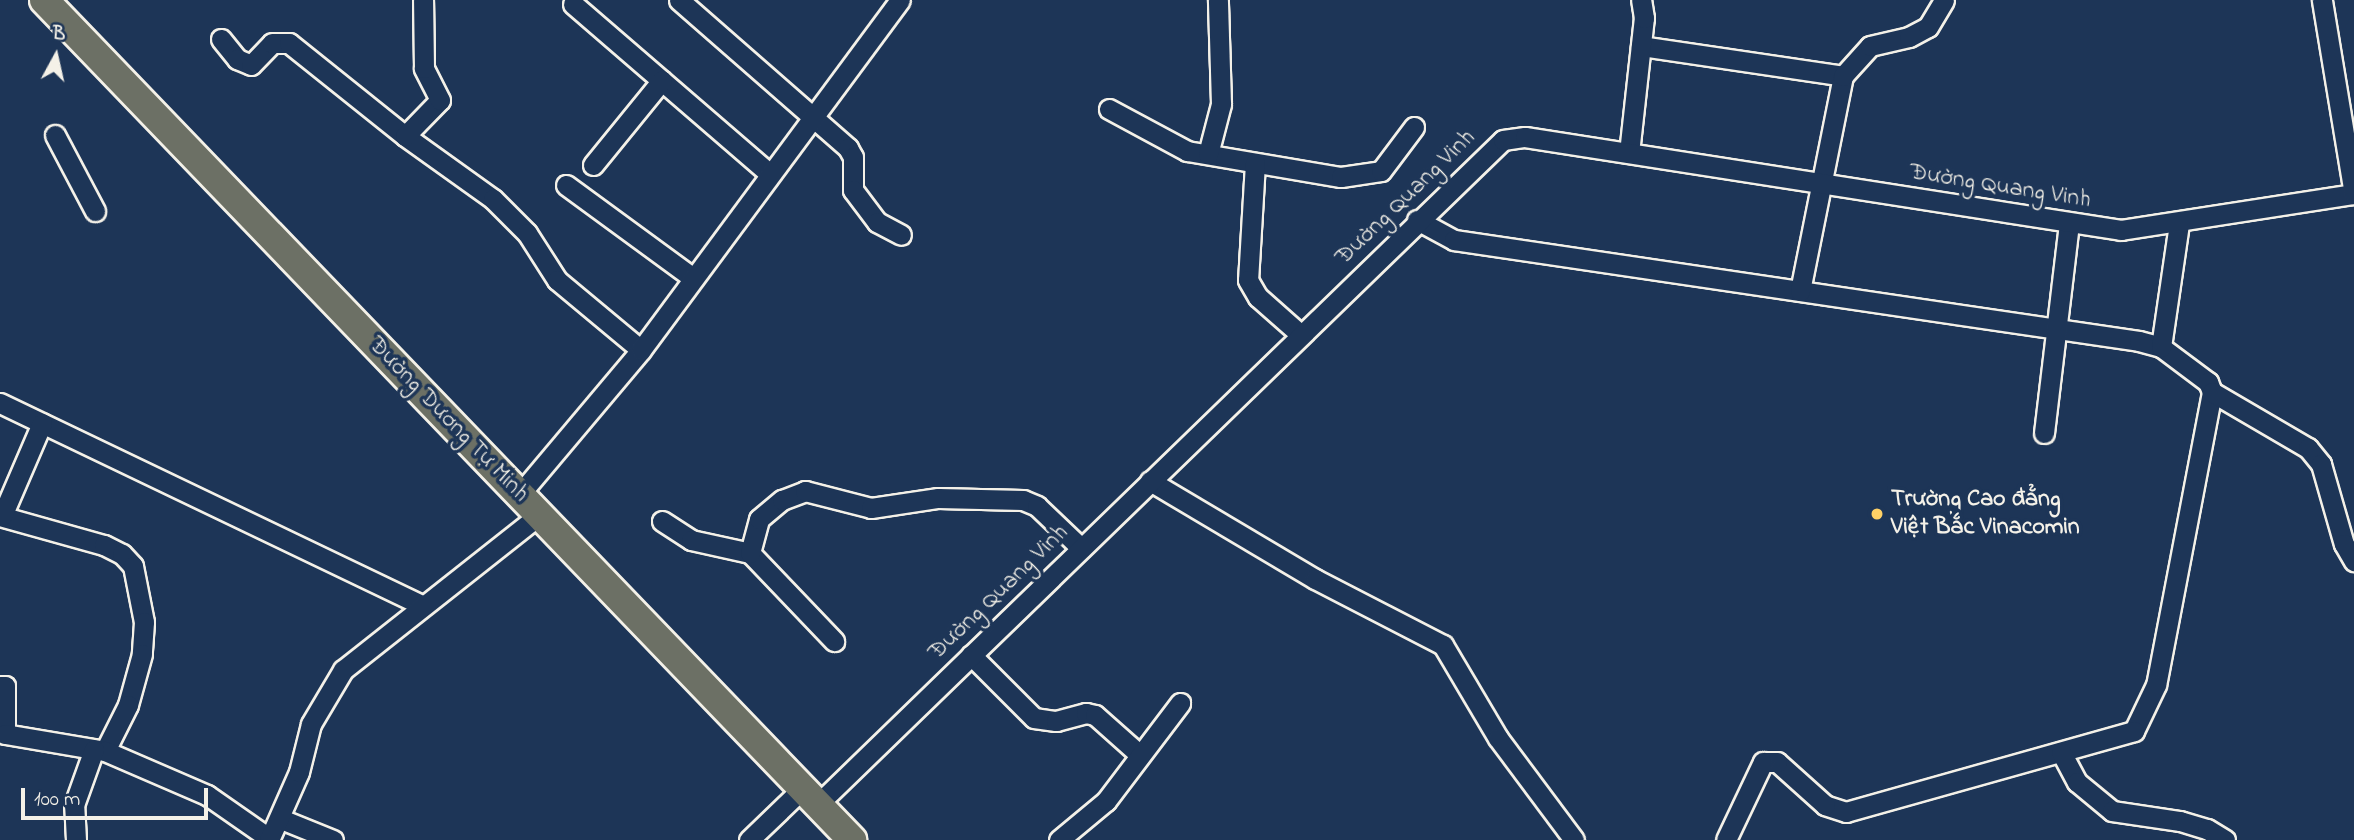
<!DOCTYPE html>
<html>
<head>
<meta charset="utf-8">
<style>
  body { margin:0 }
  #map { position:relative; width:2354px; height:840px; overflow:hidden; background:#1d3557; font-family:"Indie Flower",sans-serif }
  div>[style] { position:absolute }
  .roads { filter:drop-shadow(2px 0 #f4f1e8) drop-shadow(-2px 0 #f4f1e8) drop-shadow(0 2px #f4f1e8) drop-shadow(0 -2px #f4f1e8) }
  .minor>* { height:19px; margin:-9.5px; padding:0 9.5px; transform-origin:9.5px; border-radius:9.5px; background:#1d3557 }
  .highway>* { height:28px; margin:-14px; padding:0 14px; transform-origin:14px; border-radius:14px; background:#6c7065 }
  .dots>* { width:19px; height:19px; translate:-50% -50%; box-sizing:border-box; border:4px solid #1d3557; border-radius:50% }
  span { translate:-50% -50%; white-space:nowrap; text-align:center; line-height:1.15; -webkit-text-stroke:7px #1d3557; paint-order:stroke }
  .street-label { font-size:24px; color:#f4f1e8 }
  .poi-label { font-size:24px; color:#f4f1e8; font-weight:700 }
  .left { translate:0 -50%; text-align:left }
  .north { position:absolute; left:21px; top:21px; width:70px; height:70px; -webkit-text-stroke:5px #1d3557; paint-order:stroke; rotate:8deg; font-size:19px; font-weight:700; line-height:28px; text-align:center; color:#f4f1e8 }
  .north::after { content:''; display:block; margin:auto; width:24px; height:32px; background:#f4f1e8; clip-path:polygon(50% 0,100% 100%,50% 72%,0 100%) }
  .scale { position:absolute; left:21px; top:788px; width:187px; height:32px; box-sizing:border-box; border:4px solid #f4f1e8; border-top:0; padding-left:9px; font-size:21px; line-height:24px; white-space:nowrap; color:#f4f1e8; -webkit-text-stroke:5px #1d3557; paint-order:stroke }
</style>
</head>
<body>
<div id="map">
  <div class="roads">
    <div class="minor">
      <div style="left:679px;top:0;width:225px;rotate:41.2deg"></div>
      <div style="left:848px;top:148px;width:10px;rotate:61deg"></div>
      <div style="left:853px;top:157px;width:33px;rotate:90deg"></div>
      <div style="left:853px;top:190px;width:40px;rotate:53deg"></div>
      <div style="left:877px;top:222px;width:27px;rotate:28deg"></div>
      <div style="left:573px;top:4px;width:259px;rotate:40.8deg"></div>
      <div style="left:221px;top:39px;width:26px;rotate:51deg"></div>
      <div style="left:237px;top:59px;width:15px;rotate:23deg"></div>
      <div style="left:251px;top:65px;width:30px;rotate:-46deg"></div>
      <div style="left:272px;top:43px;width:17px"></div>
      <div style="left:289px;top:43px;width:149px;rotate:38.7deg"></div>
      <div style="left:405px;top:136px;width:108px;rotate:35.6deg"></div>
      <div style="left:493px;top:199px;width:48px;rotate:45deg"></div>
      <div style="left:527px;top:233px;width:56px;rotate:57.4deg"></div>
      <div style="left:557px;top:280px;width:109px;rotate:39.8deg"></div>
      <div style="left:1641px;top:46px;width:204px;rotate:8.4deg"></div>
      <div style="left:1109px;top:109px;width:89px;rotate:28.3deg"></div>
      <div style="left:1187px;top:151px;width:156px;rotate:9.6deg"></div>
      <div style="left:1341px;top:177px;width:40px;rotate:-8.5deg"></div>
      <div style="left:1381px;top:171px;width:55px;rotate:-53.1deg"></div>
      <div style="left:55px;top:135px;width:86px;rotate:62.2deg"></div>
      <div style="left:405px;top:136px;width:50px;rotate:-45.8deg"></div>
      <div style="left:440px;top:100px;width:36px;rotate:-117deg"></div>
      <div style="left:424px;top:68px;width:68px;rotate:-90.8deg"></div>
      <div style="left:1629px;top:153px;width:136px;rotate:-83.7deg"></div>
      <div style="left:1644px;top:18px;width:18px;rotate:-99deg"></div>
      <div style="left:1208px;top:154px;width:52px;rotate:-75.4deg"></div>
      <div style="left:1221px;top:104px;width:104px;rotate:-91.7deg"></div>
      <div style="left:1255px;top:163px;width:117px;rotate:93.4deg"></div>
      <div style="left:1248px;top:280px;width:20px;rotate:60deg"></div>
      <div style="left:1258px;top:297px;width:56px;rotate:41.4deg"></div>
      <div style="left:593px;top:165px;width:109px;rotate:-50.9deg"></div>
      <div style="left:566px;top:185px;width:157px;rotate:36.2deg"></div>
      <div style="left:1417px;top:220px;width:42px;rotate:28.4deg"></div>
      <div style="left:1454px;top:240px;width:692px;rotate:8.39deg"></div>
      <div style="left:2139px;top:341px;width:23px;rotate:15deg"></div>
      <div style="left:2161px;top:347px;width:59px;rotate:36.7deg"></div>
      <div style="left:2208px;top:382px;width:11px;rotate:68deg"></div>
      <div style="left:2212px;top:392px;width:298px;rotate:100.8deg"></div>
      <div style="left:2156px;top:685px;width:51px;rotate:115.6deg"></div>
      <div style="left:2134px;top:731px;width:299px;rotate:164.3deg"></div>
      <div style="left:1846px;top:812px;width:22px;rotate:-162deg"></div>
      <div style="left:1825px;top:805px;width:64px;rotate:-138.1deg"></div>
      <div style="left:1777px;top:762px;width:14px;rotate:180deg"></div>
      <div style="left:1763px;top:762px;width:86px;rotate:115.4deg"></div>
      <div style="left:1800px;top:291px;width:219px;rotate:-78.7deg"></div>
      <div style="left:1843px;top:76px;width:40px;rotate:-48deg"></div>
      <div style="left:1870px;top:46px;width:40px;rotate:-13deg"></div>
      <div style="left:1909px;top:37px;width:21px;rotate:-28deg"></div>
      <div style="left:1928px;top:27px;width:31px;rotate:-59deg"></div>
      <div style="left:2161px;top:347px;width:124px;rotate:-81.7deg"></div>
      <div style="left:2212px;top:392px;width:111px;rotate:30.3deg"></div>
      <div style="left:2308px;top:448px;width:21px;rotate:51deg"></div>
      <div style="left:2321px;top:464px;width:83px;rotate:74deg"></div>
      <div style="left:2344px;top:544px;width:20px;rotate:60deg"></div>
      <div style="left:0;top:403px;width:468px;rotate:25.6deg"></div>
      <div style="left:2044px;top:433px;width:212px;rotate:-83.2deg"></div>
      <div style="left:1150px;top:481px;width:192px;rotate:30.7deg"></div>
      <div style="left:1315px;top:579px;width:144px;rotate:27.3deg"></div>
      <div style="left:1443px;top:645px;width:108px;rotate:59.4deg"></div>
      <div style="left:1498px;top:738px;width:127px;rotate:53.3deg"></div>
      <div style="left:519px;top:495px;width:189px;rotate:-49.9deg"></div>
      <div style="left:641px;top:350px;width:435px;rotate:-53.5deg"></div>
      <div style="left:0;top:516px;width:108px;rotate:15.6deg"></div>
      <div style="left:104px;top:545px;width:20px;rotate:27deg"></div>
      <div style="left:122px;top:554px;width:16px;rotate:47deg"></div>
      <div style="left:133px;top:566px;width:57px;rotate:78.9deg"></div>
      <div style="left:144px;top:622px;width:32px;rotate:94deg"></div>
      <div style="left:142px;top:654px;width:53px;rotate:105.4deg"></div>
      <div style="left:128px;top:705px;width:51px;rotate:116.6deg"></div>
      <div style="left:2px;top:516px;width:101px;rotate:-66.7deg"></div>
      <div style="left:662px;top:521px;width:35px;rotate:33deg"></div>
      <div style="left:691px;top:540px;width:60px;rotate:12.4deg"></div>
      <div style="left:750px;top:553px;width:122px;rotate:46.3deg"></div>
      <div style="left:750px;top:553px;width:35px;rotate:-75deg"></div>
      <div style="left:759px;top:519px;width:30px;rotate:-40deg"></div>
      <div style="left:782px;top:500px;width:25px;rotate:-21deg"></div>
      <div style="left:805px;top:491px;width:68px;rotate:14.4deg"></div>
      <div style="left:871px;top:508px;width:68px;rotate:-8.5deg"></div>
      <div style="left:938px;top:498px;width:85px;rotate:1.3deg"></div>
      <div style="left:1023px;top:500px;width:15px;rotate:23deg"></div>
      <div style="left:1037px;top:506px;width:61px;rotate:43.7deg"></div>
      <div style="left:971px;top:655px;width:89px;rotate:45deg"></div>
      <div style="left:1034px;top:718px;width:22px;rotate:8deg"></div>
      <div style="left:1056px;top:721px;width:31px;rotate:-15deg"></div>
      <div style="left:1086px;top:713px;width:9px;rotate:13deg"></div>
      <div style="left:1095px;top:715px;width:60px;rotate:41.6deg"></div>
      <div style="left:0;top:686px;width:5px"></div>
      <div style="left:5px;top:686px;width:48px;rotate:90deg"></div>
      <div style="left:5px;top:734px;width:101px;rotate:9.6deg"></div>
      <div style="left:105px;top:751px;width:111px;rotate:23.3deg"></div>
      <div style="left:207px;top:795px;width:77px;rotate:34.9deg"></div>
      <div style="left:2061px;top:752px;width:34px;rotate:62deg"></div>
      <div style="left:2077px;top:782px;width:45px;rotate:39.6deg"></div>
      <div style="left:2112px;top:811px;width:69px;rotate:8.4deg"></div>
      <div style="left:2180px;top:821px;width:28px;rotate:17deg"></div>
      <div style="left:2207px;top:829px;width:21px;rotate:31deg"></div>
      <div style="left:817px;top:805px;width:955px;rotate:-44.11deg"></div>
      <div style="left:1503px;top:140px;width:22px;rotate:-8deg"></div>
      <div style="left:1525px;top:137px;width:603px;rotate:8.87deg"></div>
      <div style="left:2121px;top:230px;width:236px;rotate:-8.8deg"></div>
      <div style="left:2354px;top:194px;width:197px;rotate:-99.4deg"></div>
      <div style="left:281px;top:819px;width:56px;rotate:22deg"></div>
      <div style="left:76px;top:840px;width:35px;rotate:-93deg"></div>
      <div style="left:74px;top:805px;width:59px;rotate:-70.3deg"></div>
      <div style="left:269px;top:840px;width:74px;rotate:-66.2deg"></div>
      <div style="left:299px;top:772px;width:49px;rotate:-76deg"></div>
      <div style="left:311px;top:724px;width:63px;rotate:-59.3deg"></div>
      <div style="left:343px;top:670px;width:250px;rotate:-38.3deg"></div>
      <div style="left:749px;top:840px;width:74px;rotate:-43.9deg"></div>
      <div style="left:1059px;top:840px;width:61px;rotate:-39.7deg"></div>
      <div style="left:1106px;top:801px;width:123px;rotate:-52.9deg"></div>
    </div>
    <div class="highway">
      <div style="left:44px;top:0;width:1166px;rotate:46.11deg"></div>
    </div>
  </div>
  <div class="dots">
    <div style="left:1877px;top:514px;background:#ffd166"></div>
  </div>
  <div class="street-label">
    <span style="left:2000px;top:187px;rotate:9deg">Đường Quang Vinh</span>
    <span style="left:1406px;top:198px;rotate:-44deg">Đường Quang Vinh</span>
    <span style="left:448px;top:420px;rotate:46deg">Đường Dương Tự Minh</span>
    <span style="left:999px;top:593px;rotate:-44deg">Đường Quang Vinh</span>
  </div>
  <div class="poi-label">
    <span class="left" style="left:1891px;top:514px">Trường Cao đẳng<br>Việt Bắc Vinacomin</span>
  </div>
  <div class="north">B</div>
  <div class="scale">100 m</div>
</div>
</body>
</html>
